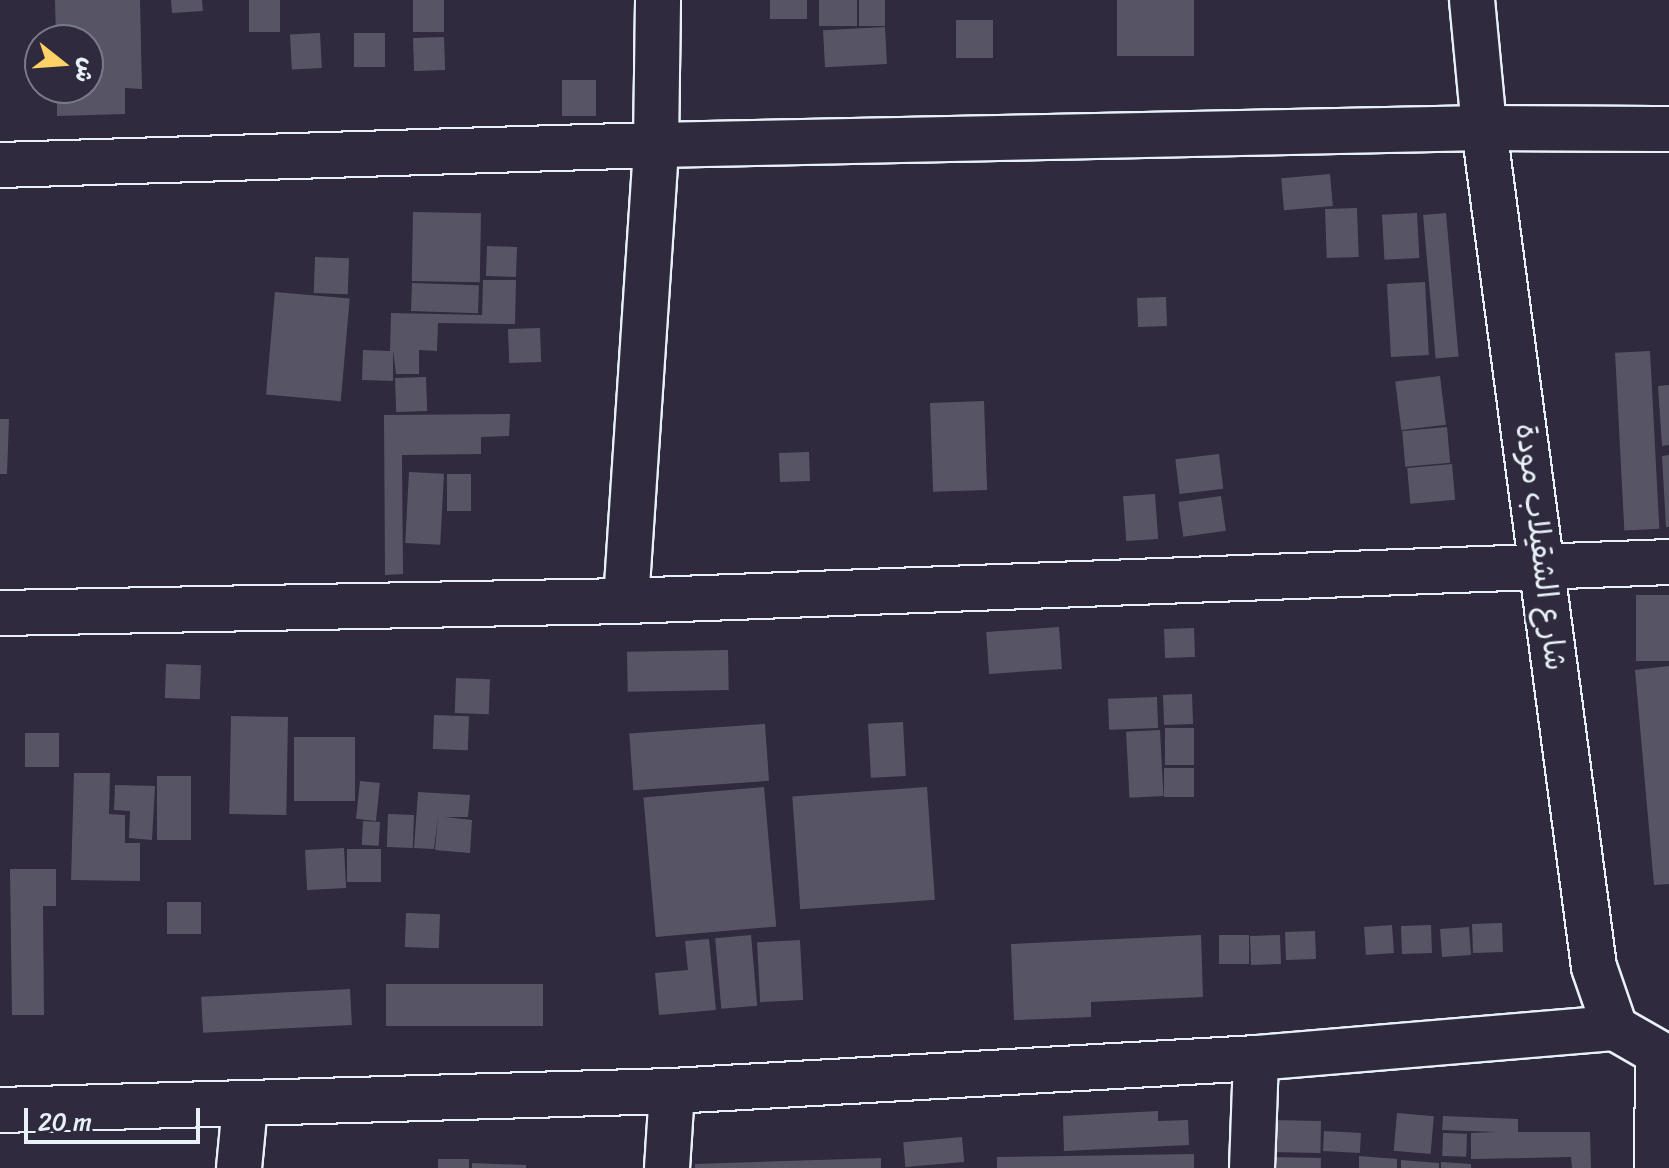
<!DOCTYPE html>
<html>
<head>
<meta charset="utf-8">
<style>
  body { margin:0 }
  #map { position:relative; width:1669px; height:1168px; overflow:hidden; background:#2f2a3d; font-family:Sriracha,"Playpen Sans Arabic",sans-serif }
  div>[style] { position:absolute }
  .building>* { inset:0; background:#575565; transform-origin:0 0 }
  .roads { filter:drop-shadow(2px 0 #e8f1f8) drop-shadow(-2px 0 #e8f1f8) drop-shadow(0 2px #e8f1f8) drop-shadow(0 -2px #e8f1f8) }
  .minor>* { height:44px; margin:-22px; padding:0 22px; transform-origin:22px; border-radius:22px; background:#2f2a3d }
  span { translate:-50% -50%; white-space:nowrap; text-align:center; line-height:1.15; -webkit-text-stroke:7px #2f2a3d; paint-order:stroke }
  .street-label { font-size:30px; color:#e8f1f8 }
  .north { position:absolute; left:24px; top:24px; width:80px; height:80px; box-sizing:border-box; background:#2f2a3d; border:2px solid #797a88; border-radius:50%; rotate:107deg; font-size:22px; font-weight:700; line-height:32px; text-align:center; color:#e8f1f8 }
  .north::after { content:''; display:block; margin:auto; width:28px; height:36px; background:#ffd166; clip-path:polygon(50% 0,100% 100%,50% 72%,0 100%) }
  .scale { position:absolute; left:24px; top:1108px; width:176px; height:36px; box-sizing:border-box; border:4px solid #e8f1f8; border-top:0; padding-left:10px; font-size:24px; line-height:28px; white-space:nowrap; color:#e8f1f8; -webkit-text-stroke:6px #2f2a3d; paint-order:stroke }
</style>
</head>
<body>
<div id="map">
  <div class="building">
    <div style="clip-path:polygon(55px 0,140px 0,142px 89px,125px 88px,125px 114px,57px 116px,57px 88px,88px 88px,88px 40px,56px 40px)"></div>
    <div style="clip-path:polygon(171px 0,202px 0,203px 11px,172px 13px)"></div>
    <div style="left:249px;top:0;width:31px;height:32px"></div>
    <div style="left:413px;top:0;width:31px;height:32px"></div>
    <div style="left:770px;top:0;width:37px;height:19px"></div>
    <div style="left:819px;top:0;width:38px;height:26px"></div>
    <div style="left:859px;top:0;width:26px;height:26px"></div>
    <div style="left:1117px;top:0;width:77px;height:56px"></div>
    <div style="left:956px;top:20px;width:37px;height:38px"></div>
    <div style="left:885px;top:27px;width:37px;height:62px;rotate:87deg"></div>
    <div style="left:320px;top:33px;width:35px;height:30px;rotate:87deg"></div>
    <div style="left:385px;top:33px;width:34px;height:31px;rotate:90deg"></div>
    <div style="left:444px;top:37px;width:33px;height:31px;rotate:88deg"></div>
    <div style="left:596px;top:80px;width:36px;height:34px;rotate:90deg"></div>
    <div style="left:1330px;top:174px;width:32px;height:49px;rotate:85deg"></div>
    <div style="left:1357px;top:208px;width:49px;height:32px;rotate:88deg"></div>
    <div style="left:413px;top:212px;width:68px;height:69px;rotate:1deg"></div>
    <div style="left:1417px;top:213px;width:45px;height:35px;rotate:87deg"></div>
    <div style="left:1446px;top:213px;width:144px;height:23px;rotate:85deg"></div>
    <div style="left:487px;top:246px;width:30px;height:30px;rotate:2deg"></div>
    <div style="left:315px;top:257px;width:34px;height:36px;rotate:2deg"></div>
    <div style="clip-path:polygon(483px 280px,516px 280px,515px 324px,438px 323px,437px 351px,419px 350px,419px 374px,396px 374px,393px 350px,393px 381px,362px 380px,363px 350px,390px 351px,391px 313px,482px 315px)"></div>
    <div style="left:1425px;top:282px;width:73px;height:38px;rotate:87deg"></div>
    <div style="left:412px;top:283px;width:67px;height:28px;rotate:2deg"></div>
    <div style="left:275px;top:292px;width:75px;height:103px;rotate:5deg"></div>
    <div style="left:1166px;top:297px;width:29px;height:29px;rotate:88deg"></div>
    <div style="left:540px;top:328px;width:34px;height:32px;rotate:88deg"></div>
    <div style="left:1650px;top:351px;width:178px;height:35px;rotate:87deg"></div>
    <div style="left:1440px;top:376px;width:49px;height:45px;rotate:83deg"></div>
    <div style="left:426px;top:377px;width:34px;height:31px;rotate:88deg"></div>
    <div style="clip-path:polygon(1669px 385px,1669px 445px,1662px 446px,1658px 386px)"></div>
    <div style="left:984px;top:401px;width:89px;height:54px;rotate:88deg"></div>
    <div style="clip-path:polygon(510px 414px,509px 436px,481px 437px,481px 454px,402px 455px,403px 574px,385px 575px,384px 415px)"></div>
    <div style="clip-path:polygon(0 419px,9px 419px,7px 474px,0 474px)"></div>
    <div style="left:1447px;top:427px;width:36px;height:45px;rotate:85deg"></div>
    <div style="left:809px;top:452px;width:29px;height:30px;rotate:88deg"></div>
    <div style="left:1219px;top:454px;width:35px;height:44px;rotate:83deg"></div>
    <div style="clip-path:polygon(1669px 455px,1669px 527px,1666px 527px,1662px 456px)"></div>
    <div style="left:1452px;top:464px;width:36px;height:45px;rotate:85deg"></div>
    <div style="left:409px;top:472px;width:35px;height:71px;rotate:3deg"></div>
    <div style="left:447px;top:474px;width:24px;height:37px"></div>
    <div style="left:1155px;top:494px;width:45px;height:32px;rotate:86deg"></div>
    <div style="left:1221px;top:496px;width:35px;height:43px;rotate:82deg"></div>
    <div style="left:1669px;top:595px;width:66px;height:33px;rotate:90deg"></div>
    <div style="left:1059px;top:627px;width:42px;height:73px;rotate:86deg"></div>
    <div style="left:1194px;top:628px;width:29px;height:30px;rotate:88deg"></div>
    <div style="left:728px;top:650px;width:40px;height:101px;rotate:89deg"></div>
    <div style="left:166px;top:664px;width:35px;height:34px;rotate:2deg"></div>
    <div style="clip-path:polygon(1669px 666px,1669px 884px,1654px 885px,1635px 670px)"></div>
    <div style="left:456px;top:678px;width:34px;height:35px;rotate:2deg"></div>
    <div style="left:1192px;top:694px;width:30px;height:29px;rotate:88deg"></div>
    <div style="left:1157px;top:697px;width:31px;height:49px;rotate:88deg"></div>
    <div style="left:434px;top:715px;width:35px;height:34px;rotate:2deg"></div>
    <div style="left:231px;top:716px;width:57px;height:98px;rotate:1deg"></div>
    <div style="left:903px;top:722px;width:54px;height:35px;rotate:87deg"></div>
    <div style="left:765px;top:724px;width:57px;height:136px;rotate:86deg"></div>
    <div style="left:1165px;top:728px;width:29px;height:37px"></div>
    <div style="left:1160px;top:730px;width:66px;height:34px;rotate:87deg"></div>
    <div style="left:25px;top:733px;width:34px;height:34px"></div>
    <div style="left:294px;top:737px;width:61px;height:64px"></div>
    <div style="left:1194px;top:768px;width:29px;height:30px;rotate:90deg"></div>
    <div style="clip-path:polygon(74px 773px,110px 773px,109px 814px,125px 815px,125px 843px,140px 843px,140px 881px,71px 880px)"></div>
    <div style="left:157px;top:776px;width:34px;height:64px"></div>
    <div style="left:360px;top:781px;width:20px;height:38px;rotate:6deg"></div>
    <div style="clip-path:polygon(115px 785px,155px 786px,152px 840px,129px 838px,130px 811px,114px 810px)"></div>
    <div style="left:764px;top:787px;width:140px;height:121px;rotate:85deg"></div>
    <div style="left:927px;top:787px;width:113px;height:135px;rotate:86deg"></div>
    <div style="clip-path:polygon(418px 792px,470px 795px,468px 817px,445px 817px,472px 820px,470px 853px,435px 850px,438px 816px,434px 849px,414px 848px)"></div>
    <div style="left:388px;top:814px;width:26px;height:33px;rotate:2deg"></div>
    <div style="left:363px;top:821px;width:17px;height:24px;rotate:3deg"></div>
    <div style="left:344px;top:848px;width:40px;height:39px;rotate:87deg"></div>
    <div style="left:347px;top:849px;width:34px;height:33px"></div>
    <div style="clip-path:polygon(10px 869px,56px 869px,56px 906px,43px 906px,44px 1015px,12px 1015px)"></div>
    <div style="left:167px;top:902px;width:34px;height:32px"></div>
    <div style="left:406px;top:913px;width:34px;height:34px;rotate:2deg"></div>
    <div style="left:1502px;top:923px;width:29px;height:30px;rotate:88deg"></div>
    <div style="left:1392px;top:925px;width:28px;height:28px;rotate:86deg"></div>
    <div style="left:1431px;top:925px;width:28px;height:30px;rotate:88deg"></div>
    <div style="left:1469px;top:927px;width:28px;height:29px;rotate:86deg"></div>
    <div style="left:1315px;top:931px;width:28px;height:30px;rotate:88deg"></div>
    <div style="left:751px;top:935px;width:71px;height:36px;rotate:85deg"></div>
    <div style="clip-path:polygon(1201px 935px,1203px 997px,1091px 1002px,1091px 1017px,1014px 1020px,1011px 944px)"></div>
    <div style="left:1249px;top:935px;width:29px;height:30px;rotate:90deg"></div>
    <div style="left:1280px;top:935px;width:29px;height:30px;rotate:88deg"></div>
    <div style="clip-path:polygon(709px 939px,716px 1010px,659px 1015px,655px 973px,688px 970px,685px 941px)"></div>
    <div style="left:800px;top:940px;width:60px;height:43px;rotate:87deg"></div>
    <div style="left:386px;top:984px;width:157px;height:42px"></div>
    <div style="left:350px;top:989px;width:36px;height:149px;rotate:87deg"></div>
    <div style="clip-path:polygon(1158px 1111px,1158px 1121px,1188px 1120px,1189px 1145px,1064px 1151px,1063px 1116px)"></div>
    <div style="left:1397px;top:1113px;width:37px;height:38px;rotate:5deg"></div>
    <div style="clip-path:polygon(1443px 1116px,1518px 1119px,1518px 1132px,1590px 1132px,1591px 1168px,1572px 1168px,1571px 1157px,1471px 1159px,1471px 1133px,1498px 1132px,1442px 1130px)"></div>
    <div style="left:1267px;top:1120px;width:54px;height:32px;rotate:1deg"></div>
    <div style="left:1324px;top:1131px;width:37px;height:20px;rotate:3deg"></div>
    <div style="left:1443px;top:1133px;width:24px;height:23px;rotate:2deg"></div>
    <div style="left:962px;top:1137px;width:25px;height:59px;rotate:85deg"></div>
    <div style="clip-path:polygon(1194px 1154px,1194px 1168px,997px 1168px,997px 1157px)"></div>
    <div style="clip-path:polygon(1359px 1156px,1397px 1159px,1397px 1168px,1359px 1168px)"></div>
    <div style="left:1265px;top:1157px;width:56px;height:11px;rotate:1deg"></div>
    <div style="clip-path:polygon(881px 1158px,881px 1168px,695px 1168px,695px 1164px)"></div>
    <div style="left:438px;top:1159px;width:31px;height:9px"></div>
    <div style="clip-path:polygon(1401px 1160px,1439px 1163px,1439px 1168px,1401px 1168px)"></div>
    <div style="clip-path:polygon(1441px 1162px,1471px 1164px,1471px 1168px,1441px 1168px)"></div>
    <div style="clip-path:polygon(472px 1163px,526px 1165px,526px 1168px,472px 1168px)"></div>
  </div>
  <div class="roads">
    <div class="minor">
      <div style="left:1472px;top:0;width:129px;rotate:84.6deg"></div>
      <div style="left:1484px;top:128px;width:846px;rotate:82.53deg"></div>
      <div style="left:1594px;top:967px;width:65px;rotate:71deg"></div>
      <div style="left:1615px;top:1028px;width:62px;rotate:29.9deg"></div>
      <div style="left:0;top:165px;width:656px;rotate:-1.75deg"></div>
      <div style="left:656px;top:145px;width:828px;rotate:-1.18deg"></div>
      <div style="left:1484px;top:128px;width:185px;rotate:0.3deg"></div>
      <div style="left:626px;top:601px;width:457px;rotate:-86.2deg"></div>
      <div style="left:656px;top:145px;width:145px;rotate:-89.2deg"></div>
      <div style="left:0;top:613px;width:626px;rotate:-1.1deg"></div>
      <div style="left:626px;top:601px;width:1044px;rotate:-2.14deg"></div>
      <div style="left:0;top:1110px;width:672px;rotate:-1.62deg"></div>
      <div style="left:672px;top:1091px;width:585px;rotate:-3.23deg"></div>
      <div style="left:1256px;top:1058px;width:360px;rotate:-4.8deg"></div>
      <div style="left:239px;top:1168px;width:62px;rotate:-84.5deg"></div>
      <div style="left:667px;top:1168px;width:77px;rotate:-86.3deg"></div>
      <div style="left:1252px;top:1168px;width:110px;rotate:-87.9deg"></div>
      <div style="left:1657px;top:1168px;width:111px;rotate:-89.5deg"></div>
    </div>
  </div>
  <div class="street-label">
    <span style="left:1541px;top:547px;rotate:83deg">شارع الشقيلاب مودة</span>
  </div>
  <div class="north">ش</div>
  <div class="scale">20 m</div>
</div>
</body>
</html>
